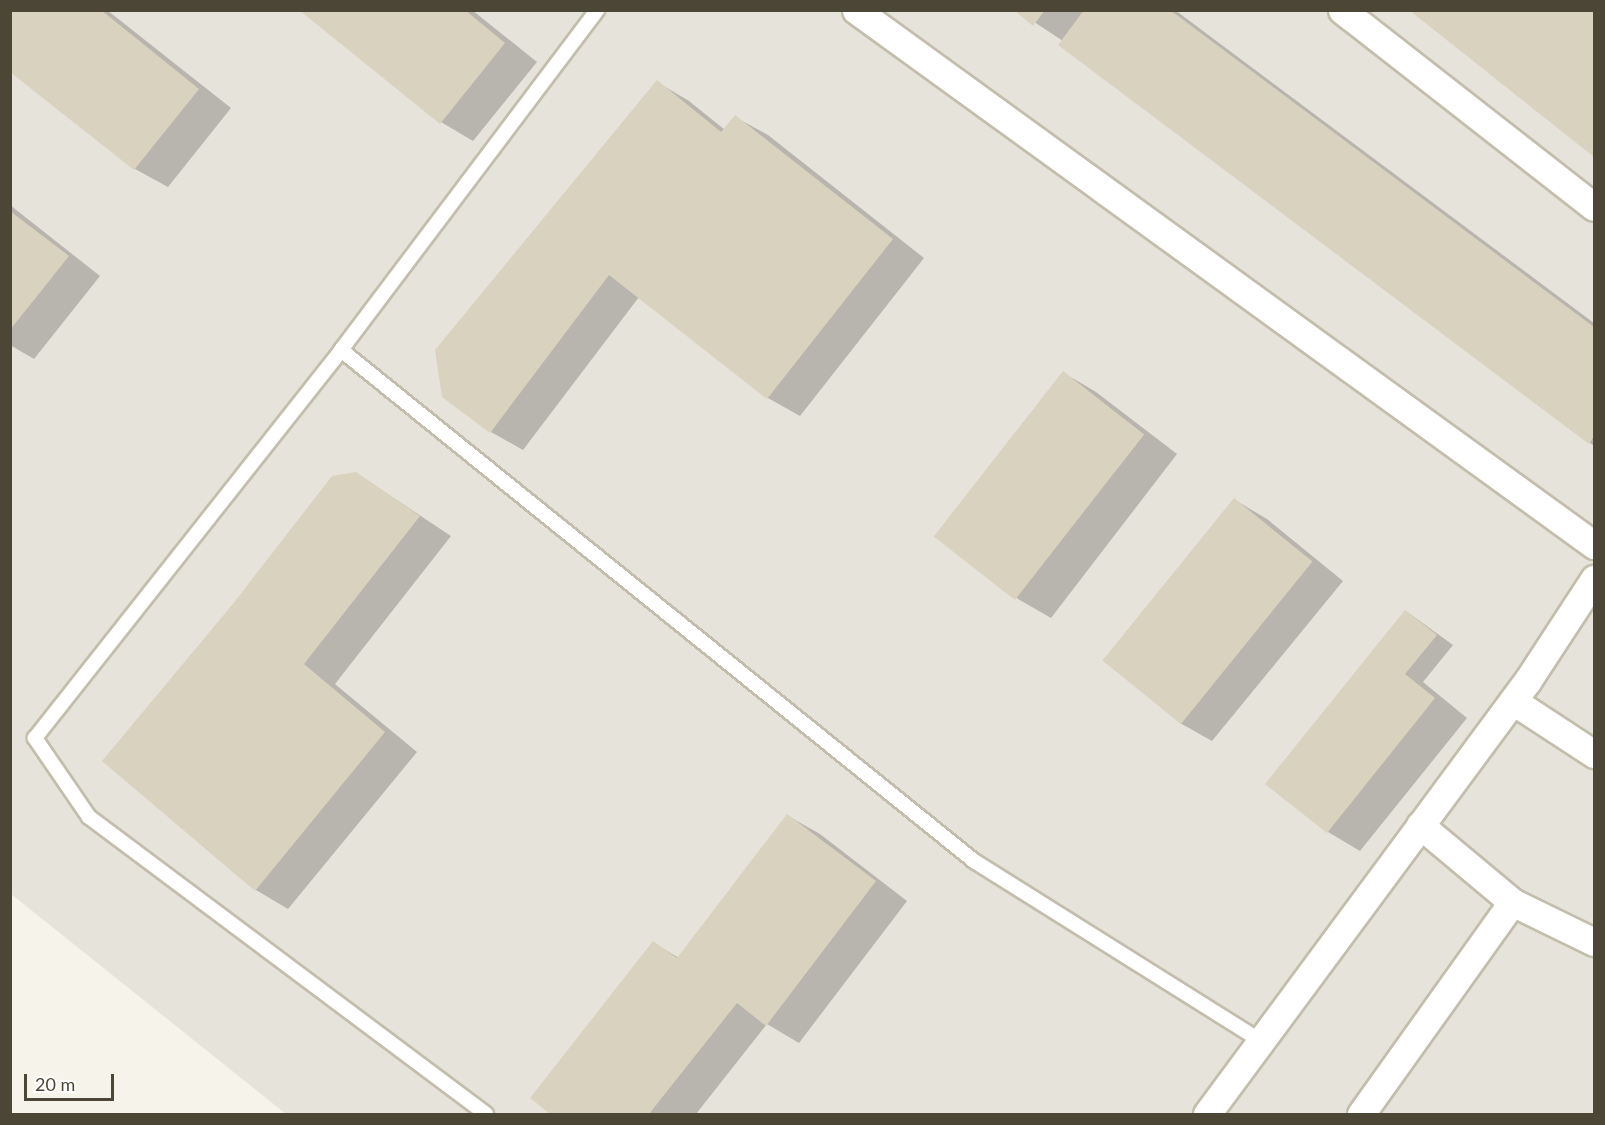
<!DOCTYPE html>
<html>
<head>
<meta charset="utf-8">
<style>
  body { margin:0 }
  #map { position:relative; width:1605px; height:1125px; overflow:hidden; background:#f6f4ea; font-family:Lato,sans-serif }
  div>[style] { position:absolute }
  .industrial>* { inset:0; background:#e6e3db }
  .shadow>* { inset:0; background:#0003 }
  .building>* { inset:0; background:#d9d2be; transform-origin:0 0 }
  .roads { filter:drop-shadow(2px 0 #c3beab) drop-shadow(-2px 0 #c3beab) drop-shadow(0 2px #c3beab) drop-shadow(0 -2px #c3beab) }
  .lane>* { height:14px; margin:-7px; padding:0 7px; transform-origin:7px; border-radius:7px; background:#fff }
  .street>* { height:27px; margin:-13.5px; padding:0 13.5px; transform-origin:13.5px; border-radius:13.5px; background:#fff }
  span { translate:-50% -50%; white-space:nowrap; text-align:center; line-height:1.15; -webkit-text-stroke:4.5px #fff; paint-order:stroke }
  .frame { position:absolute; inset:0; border:12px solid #4b4636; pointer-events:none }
  .scale { position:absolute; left:24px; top:1074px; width:90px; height:27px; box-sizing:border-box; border:3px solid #4b4636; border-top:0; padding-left:8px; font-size:18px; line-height:21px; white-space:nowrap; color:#4b4636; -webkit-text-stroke:4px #fff; paint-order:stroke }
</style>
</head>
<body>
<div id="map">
  <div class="industrial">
    <div style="clip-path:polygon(10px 11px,1594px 11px,1594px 1114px,286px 1114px,11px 894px)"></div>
  </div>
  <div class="shadow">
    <div style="clip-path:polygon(10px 10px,107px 10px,231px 108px,168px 187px,135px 169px,10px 70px)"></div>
    <div style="clip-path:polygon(302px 10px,472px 10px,537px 62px,473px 141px,441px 122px)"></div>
    <div style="clip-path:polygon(1016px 10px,1175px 10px,1594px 323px,1594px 446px,1060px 45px,1063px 41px)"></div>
    <div style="clip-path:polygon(1412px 10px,1594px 10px,1594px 155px)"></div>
    <div style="clip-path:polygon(657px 82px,689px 101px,725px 130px,735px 117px,768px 135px,924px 258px,800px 416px,768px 398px,639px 297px,523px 450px,491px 432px)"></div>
    <div style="clip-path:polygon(10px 205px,100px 276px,34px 359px,10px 345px)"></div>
    <div style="clip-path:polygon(1064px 373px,1096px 392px,1177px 454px,1051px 618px,1018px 599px,937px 537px)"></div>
    <div style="clip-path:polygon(356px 473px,451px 536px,335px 684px,417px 752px,288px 909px,256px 890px,104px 760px)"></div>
    <div style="clip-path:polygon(1235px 500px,1267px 519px,1343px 581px,1212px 741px,1180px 723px,1104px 660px)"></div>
    <div style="clip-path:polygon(1406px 611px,1453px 645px,1423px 682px,1467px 718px,1360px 851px,1328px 832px)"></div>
    <div style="clip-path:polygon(788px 816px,820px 834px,907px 901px,799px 1043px,767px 1024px,696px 1114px,552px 1114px,532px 1098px,654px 943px,679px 958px)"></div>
  </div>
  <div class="building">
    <div style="clip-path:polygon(10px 10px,101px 10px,199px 89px,134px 170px,10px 72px)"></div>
    <div style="clip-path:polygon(299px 10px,465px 10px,505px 43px,440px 124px)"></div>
    <div style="clip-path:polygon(1014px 10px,1045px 10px,1033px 26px)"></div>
    <div style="clip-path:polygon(1084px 10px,1170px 10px,1594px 327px,1594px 436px,1589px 444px,1058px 45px)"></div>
    <div style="clip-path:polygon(1409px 10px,1594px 10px,1594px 157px)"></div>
    <div style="clip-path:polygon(657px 80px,721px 132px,735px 115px,893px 239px,767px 399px,609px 275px,490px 433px,442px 397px,435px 350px)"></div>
    <div style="clip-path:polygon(10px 211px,69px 256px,10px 330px)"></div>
    <div style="left:1063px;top:371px;width:103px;height:210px;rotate:38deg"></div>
    <div style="clip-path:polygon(356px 472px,420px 516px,304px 664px,385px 732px,255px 891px,102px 761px,232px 605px,332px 476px)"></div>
    <div style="left:1234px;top:498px;width:101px;height:209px;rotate:39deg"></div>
    <div style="clip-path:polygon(1405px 610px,1437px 635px,1405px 674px,1435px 698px,1327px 833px,1265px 784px)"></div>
    <div style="clip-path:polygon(787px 814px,876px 881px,766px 1026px,737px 1003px,649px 1114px,550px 1114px,530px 1098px,653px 941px,677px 958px)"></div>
  </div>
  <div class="roads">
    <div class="lane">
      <div style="left:341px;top:350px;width:814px;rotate:38.91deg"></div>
      <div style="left:974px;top:861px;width:339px;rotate:32.1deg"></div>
      <div style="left:486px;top:1114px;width:496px;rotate:-143.2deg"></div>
      <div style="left:89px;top:817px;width:96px;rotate:-124.4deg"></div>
      <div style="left:35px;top:738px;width:494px;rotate:-51.7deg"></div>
      <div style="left:341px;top:350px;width:426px;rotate:-53deg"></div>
    </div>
    <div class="street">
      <div style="left:856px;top:10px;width:912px;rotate:35.94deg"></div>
      <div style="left:1342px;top:10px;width:320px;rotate:38deg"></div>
      <div style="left:1513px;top:701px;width:97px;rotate:33.2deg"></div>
      <div style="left:1420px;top:825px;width:120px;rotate:39.9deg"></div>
      <div style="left:1207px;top:1114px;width:540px;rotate:-53.51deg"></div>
      <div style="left:1528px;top:680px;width:121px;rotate:-56.8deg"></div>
      <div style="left:1361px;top:1114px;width:260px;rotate:-54.5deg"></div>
      <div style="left:1512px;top:902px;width:91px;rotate:26deg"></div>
    </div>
  </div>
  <div class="frame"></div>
  <div class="scale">20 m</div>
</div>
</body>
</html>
